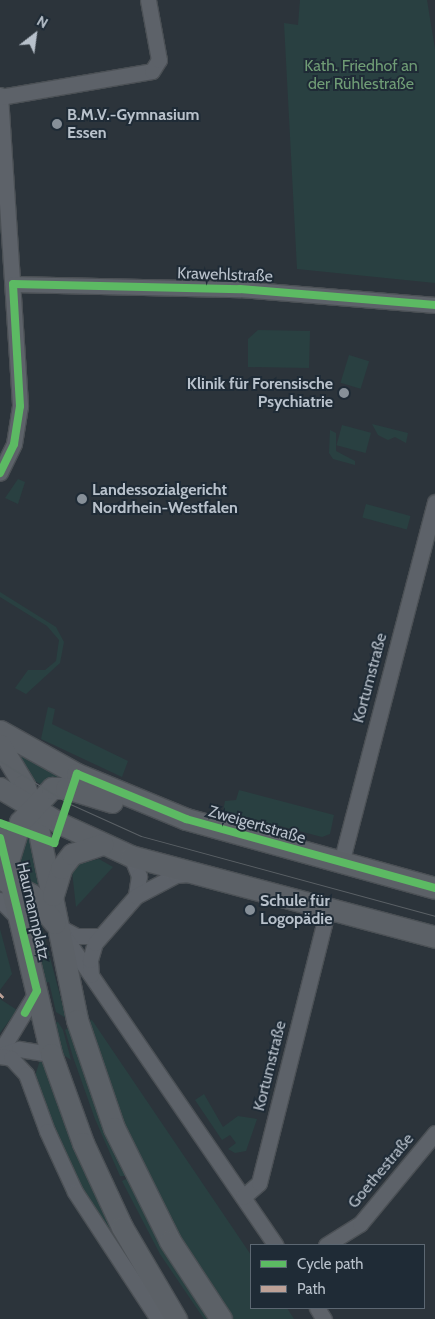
<!DOCTYPE html>
<html>
<head>
<meta charset="utf-8">
<style>
  body { margin:0 }
  #map { position:relative; width:435px; height:1319px; overflow:hidden; background:#2c343b; font-family:Cabin,sans-serif }
  div>[style] { position:absolute }
  .green>* { inset:0; background:#294041; transform-origin:0 0 }
  .roads { filter:drop-shadow(1px 0 #4b5055) drop-shadow(-1px 0 #4b5055) drop-shadow(0 1px #4b5055) drop-shadow(0 -1px #4b5055) }
  .street>* { height:15px; margin:-7.5px; padding:0 7.5px; transform-origin:7.5px; border-radius:7.5px; background:#5d6269 }
  .secondary>* { height:21px; margin:-10.5px; padding:0 10.5px; transform-origin:10.5px; border-radius:10.5px; background:#5c6167 }
  .tram>* { height:1px; margin:-0.5px; padding:0 0.5px; transform-origin:0.5px; border-radius:0.5px; background:#5b6166 }
  .quiet>* { height:6px; margin-top:-3px; transform-origin:0; background:repeating-linear-gradient(90deg,#bda197 0 12px,transparent 0 18px) }
  .cycleway>* { height:8px; margin:-4px; padding:0 4px; transform-origin:4px; border-radius:4px; background:#5cba63 }
  .dots>* { width:14px; height:14px; translate:-50% -50%; box-sizing:border-box; border:2px solid #1f2b36; border-radius:50% }
  span { translate:-50% -50%; white-space:nowrap; text-align:center; line-height:1.15; -webkit-text-stroke:4px #1f2b36; paint-order:stroke }
  .park-label { font-size:16px; color:#6f9c75 }
  .poi-label { font-size:16px; color:#b8c1cb; font-weight:700 }
  .left { translate:0 -50%; text-align:left }
  .right { translate:-100% -50%; text-align:right }
  .street-label { font-size:16px; color:#b8c1cb }
  .legend { position:absolute; left:250px; top:1244px; width:175px; height:65px; box-sizing:border-box; background:#1f2b36; border:1px solid #5c6772; margin:0; padding:6px 9px; list-style:none; font-size:15px; color:#b8c1cb }
  .legend li { display:flex; align-items:center; gap:10px; height:25px }
  .legend b { width:25px; border:1px solid #5c6772 }
  .north { position:absolute; left:10px; top:10px; width:50px; height:50px; -webkit-text-stroke:4px #1f2b36; paint-order:stroke; rotate:30deg; font-size:14px; font-weight:700; line-height:20px; text-align:center; color:#b8c1cb }
  .north::after { content:''; display:block; margin:auto; width:18px; height:22px; background:#b8c1cb; clip-path:polygon(50% 0,100% 100%,50% 72%,0 100%) }
</style>
</head>
<body>
<div id="map">
  <div class="green">
    <div style="clip-path:polygon(300px 0,427px 0,435px 49px,435px 283px,297px 269px,284px 23px,298px 25px)"></div>
    <div style="clip-path:polygon(258px 330px,310px 331px,309px 368px,248px 367px,248px 339px)"></div>
    <div style="left:349px;top:355px;width:21px;height:29px;rotate:17deg"></div>
    <div style="clip-path:polygon(372px 424px,408px 433px,406px 443px,395px 437px,388px 440px,378px 435px)"></div>
    <div style="left:342px;top:425px;width:30px;height:21px;rotate:15deg"></div>
    <div style="clip-path:polygon(330px 430px,336px 433px,336px 451px,355px 461px,355px 465px,333px 459px,329px 453px)"></div>
    <div style="clip-path:polygon(18px 479px,25px 482px,18px 504px,5px 498px)"></div>
    <div style="left:366px;top:504px;width:46px;height:14px;rotate:15deg"></div>
    <div style="clip-path:polygon(0 592px,56px 627px,64px 642px,60px 663px,26px 694px,15px 688px,28px 670px,45px 670px,56px 661px,59px 640px,47px 626px,0 597px)"></div>
    <div style="clip-path:polygon(48px 707px,55px 709px,52px 724px,128px 761px,122px 777px,41px 739px)"></div>
    <div style="clip-path:polygon(17px 752px,70px 779px,42px 785px,29px 778px)"></div>
    <div style="clip-path:polygon(239px 790px,334px 815px,330px 834px,322px 837px,223px 811px,225px 801px,236px 800px)"></div>
    <div style="clip-path:polygon(24px 836px,33px 840px,43px 895px,20px 881px,18px 864px)"></div>
    <div style="clip-path:polygon(99px 859px,113px 867px,76px 907px,72px 871px,80px 863px)"></div>
    <div style="clip-path:polygon(33px 913px,39px 916px,66px 1018px,56px 1012px,49px 982px,45px 983px,28px 917px)"></div>
    <div style="clip-path:polygon(0 929px,12px 974px,0 990px)"></div>
    <div style="clip-path:polygon(0 999px,17px 1010px,0 1033px)"></div>
    <div style="clip-path:polygon(92px 1020px,251px 1255px,251px 1308px,287px 1308px,294px 1319px,231px 1319px,163px 1212px,104px 1081px,86px 1022px)"></div>
    <div style="clip-path:polygon(58px 1022px,63px 1030px,71px 1060px,59px 1052px,51px 1023px)"></div>
    <div style="clip-path:polygon(69px 1027px,127px 1176px,120px 1176px,95px 1119px,73px 1057px,65px 1030px)"></div>
    <div style="clip-path:polygon(41px 1057px,151px 1294px,112px 1240px,60px 1149px,34px 1079px)"></div>
    <div style="clip-path:polygon(204px 1094px,223px 1127px,238px 1116px,257px 1119px,246px 1151px,235px 1153px,228px 1149px,236px 1143px,230px 1135px,222px 1140px,195px 1100px)"></div>
    <div style="clip-path:polygon(128px 1178px,211px 1319px,204px 1319px,160px 1254px,122px 1181px)"></div>
  </div>
  <div class="roads">
    <div class="street">
      <div style="left:0;top:95px;width:312px;rotate:86.3deg"></div>
      <div style="left:20px;top:406px;width:38px;rotate:99deg"></div>
      <div style="left:14px;top:444px;width:32px;rotate:116deg"></div>
      <div style="left:0;top:97px;width:154px;rotate:-9.7deg"></div>
      <div style="left:152px;top:71px;width:13px;rotate:-58deg"></div>
      <div style="left:159px;top:60px;width:61px;rotate:-100.4deg"></div>
      <div style="left:13px;top:284px;width:227px;rotate:1.3deg"></div>
      <div style="left:240px;top:289px;width:196px;rotate:4.7deg"></div>
      <div style="left:131px;top:856px;width:22px;rotate:68deg"></div>
      <div style="left:139px;top:876px;width:20px;rotate:99deg"></div>
      <div style="left:341px;top:863px;width:373px;rotate:-75.4deg"></div>
      <div style="left:0;top:900px;width:25px;rotate:45deg"></div>
      <div style="left:59px;top:927px;width:20px;rotate:27deg"></div>
      <div style="left:77px;top:936px;width:23px"></div>
      <div style="left:62px;top:933px;width:378px;rotate:55.6deg"></div>
      <div style="left:91px;top:975px;width:15px;rotate:-94deg"></div>
      <div style="left:90px;top:960px;width:18px;rotate:-74deg"></div>
      <div style="left:95px;top:943px;width:62px;rotate:-48.9deg"></div>
      <div style="left:136px;top:896px;width:45px;rotate:-27.7deg"></div>
      <div style="left:176px;top:875px;width:13px;rotate:-4deg"></div>
      <div style="left:0;top:1052px;width:71px;rotate:-58.8deg"></div>
      <div style="left:0;top:1055px;width:20px;rotate:-18deg"></div>
      <div style="left:19px;top:1049px;width:32px;rotate:9deg"></div>
      <div style="left:0;top:1056px;width:11px;rotate:10deg"></div>
      <div style="left:11px;top:1058px;width:22px;rotate:47deg"></div>
      <div style="left:26px;top:1074px;width:61px;rotate:69.8deg"></div>
      <div style="left:47px;top:1131px;width:67px;rotate:65.3deg"></div>
      <div style="left:75px;top:1192px;width:152px;rotate:56.8deg"></div>
      <div style="left:243px;top:1197px;width:21px;rotate:-41deg"></div>
      <div style="left:259px;top:1183px;width:284px;rotate:-75.9deg"></div>
      <div style="left:326px;top:1245px;width:40px;rotate:-32deg"></div>
      <div style="left:360px;top:1224px;width:118px;rotate:-50.5deg"></div>
      <div style="left:317px;top:1308px;width:13px;rotate:58deg"></div>
    </div>
    <div class="secondary">
      <div style="left:0;top:731px;width:88px;rotate:29.2deg"></div>
      <div style="left:77px;top:774px;width:118px;rotate:22.4deg"></div>
      <div style="left:186px;top:819px;width:258px;rotate:15.5deg"></div>
      <div style="left:0;top:745px;width:47px;rotate:59deg"></div>
      <div style="left:24px;top:785px;width:40px;rotate:71.1deg"></div>
      <div style="left:37px;top:823px;width:201px;rotate:78.5deg"></div>
      <div style="left:77px;top:1020px;width:114px;rotate:71.1deg"></div>
      <div style="left:114px;top:1128px;width:126px;rotate:63.6deg"></div>
      <div style="left:170px;top:1241px;width:93px;rotate:56.8deg"></div>
      <div style="left:0;top:788px;width:71px;rotate:30.5deg"></div>
      <div style="left:61px;top:824px;width:77px;rotate:24.6deg"></div>
      <div style="left:131px;top:856px;width:315px;rotate:14.9deg"></div>
      <div style="left:0;top:838px;width:222px;rotate:76.7deg"></div>
      <div style="left:51px;top:1054px;width:95px;rotate:70.2deg"></div>
      <div style="left:83px;top:1143px;width:93px;rotate:65.1deg"></div>
      <div style="left:122px;top:1227px;width:107px;rotate:59.6deg"></div>
      <div style="left:8px;top:861px;width:41px;rotate:-72.9deg"></div>
      <div style="left:20px;top:822px;width:47px;rotate:-46.7deg"></div>
      <div style="left:52px;top:788px;width:14px"></div>
      <div style="left:66px;top:788px;width:48px;rotate:16.9deg"></div>
      <div style="left:5px;top:881px;width:30px;rotate:27deg"></div>
      <div style="left:32px;top:895px;width:36px;rotate:51deg"></div>
      <div style="left:53px;top:895px;width:28px;rotate:-73deg"></div>
      <div style="left:61px;top:868px;width:18px;rotate:-52deg"></div>
      <div style="left:72px;top:854px;width:32px;rotate:-18deg"></div>
    </div>
  </div>
  <div class="tram">
    <div style="left:0;top:761px;width:80px;rotate:31.7deg"></div>
    <div style="left:68px;top:803px;width:80px;rotate:24.3deg"></div>
    <div style="left:141px;top:836px;width:305px;rotate:15.2deg"></div>
  </div>
  <div class="quiet">
    <div style="left:0;top:997px;width:3px;rotate:-45deg"></div>
  </div>
  <div class="cycleway">
    <div style="left:0;top:473px;width:32px;rotate:-64deg"></div>
    <div style="left:14px;top:444px;width:38px;rotate:-81deg"></div>
    <div style="left:20px;top:406px;width:122px;rotate:-93.3deg"></div>
    <div style="left:13px;top:284px;width:227px;rotate:1.3deg"></div>
    <div style="left:240px;top:289px;width:196px;rotate:4.7deg"></div>
    <div style="left:0;top:823px;width:58px;rotate:20.3deg"></div>
    <div style="left:54px;top:843px;width:73px;rotate:-71.6deg"></div>
    <div style="left:77px;top:774px;width:118px;rotate:22.4deg"></div>
    <div style="left:186px;top:819px;width:258px;rotate:15.5deg"></div>
    <div style="left:0;top:838px;width:157px;rotate:76.4deg"></div>
    <div style="left:37px;top:991px;width:25px;rotate:119deg"></div>
  </div>
  <div class="dots">
    <div style="left:57px;top:124px;background:#879099"></div>
    <div style="left:344px;top:393px;background:#879099"></div>
    <div style="left:82px;top:499px;background:#879099"></div>
    <div style="left:250px;top:910px;background:#879099"></div>
  </div>
  <div class="park-label">
    <span style="left:361px;top:75px">Kath. Friedhof an<br>der Rühlestraße</span>
  </div>
  <div class="poi-label">
    <span class="left" style="left:67px;top:124px">B.M.V.-Gymnasium<br>Essen</span>
    <span class="right" style="left:333px;top:393px">Klinik für Forensische<br>Psychiatrie</span>
    <span class="left" style="left:92px;top:499px">Landessozialgericht<br>Nordrhein-Westfalen</span>
    <span class="left" style="left:260px;top:910px">Schule für<br>Logopädie</span>
  </div>
  <div class="street-label">
    <span style="left:225px;top:275px;rotate:2deg">Krawehlstraße</span>
    <span style="left:370px;top:678px;rotate:-75deg">Kortumstraße</span>
    <span style="left:257px;top:825px;rotate:16deg">Zweigertstraße</span>
    <span style="left:33px;top:911px;rotate:77deg">Haumannplatz</span>
    <span style="left:270px;top:1066px;rotate:-76deg">Kortumstraße</span>
    <span style="left:381px;top:1171px;rotate:-50deg">Goethestraße</span>
  </div>
  <ul class="legend">
  <li><b style="height:6px;background:#5cba63"></b>Cycle path</li>
  <li><b style="height:6px;background:#bda197"></b>Path</li>
  </ul>
  <div class="north">N</div>
</div>
</body>
</html>
